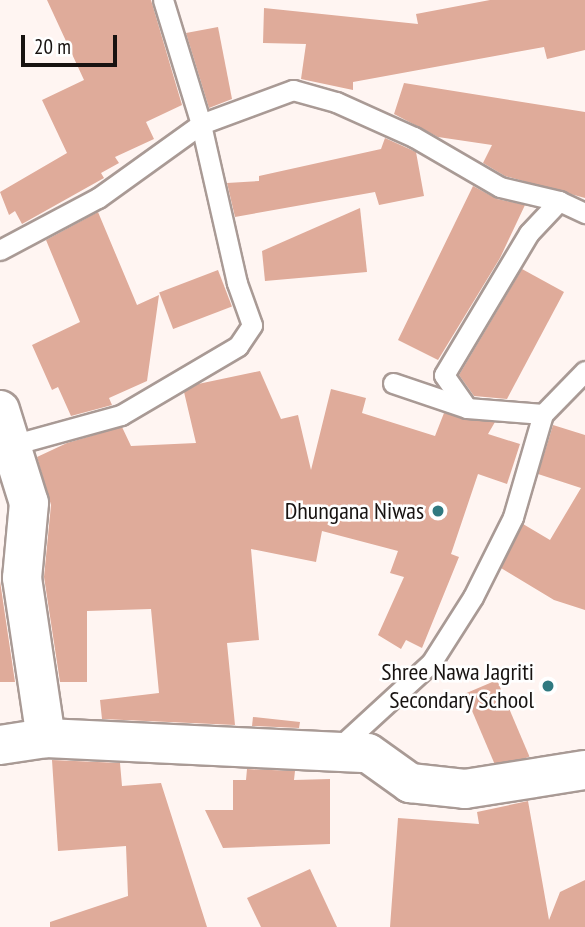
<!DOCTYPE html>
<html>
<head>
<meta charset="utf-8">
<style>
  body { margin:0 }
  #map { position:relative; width:585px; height:927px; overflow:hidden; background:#fff5f2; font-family:"PT Sans Narrow",sans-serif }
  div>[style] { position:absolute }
  .building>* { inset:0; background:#dfab9a; transform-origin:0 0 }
  .roads { filter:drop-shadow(2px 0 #a99a95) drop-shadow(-2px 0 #a99a95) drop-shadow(0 2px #a99a95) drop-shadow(0 -2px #a99a95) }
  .service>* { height:19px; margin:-9.5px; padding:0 9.5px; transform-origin:9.5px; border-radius:9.5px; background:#fff }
  .minor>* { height:38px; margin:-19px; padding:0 19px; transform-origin:19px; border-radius:19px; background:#fff }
  .dots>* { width:19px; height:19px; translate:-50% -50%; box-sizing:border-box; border:4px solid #fff; border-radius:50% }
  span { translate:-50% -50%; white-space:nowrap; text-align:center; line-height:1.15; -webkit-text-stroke:5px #fff; paint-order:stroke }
  .poi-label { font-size:24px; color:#181311 }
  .right { translate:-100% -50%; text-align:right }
  .scale { position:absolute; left:21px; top:35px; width:96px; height:32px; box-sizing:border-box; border:4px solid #181311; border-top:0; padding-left:9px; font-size:21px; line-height:24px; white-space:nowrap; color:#181311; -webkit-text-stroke:5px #fff; paint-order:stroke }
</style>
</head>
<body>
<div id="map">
  <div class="building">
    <div style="clip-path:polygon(47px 0,151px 0,182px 105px,146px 122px,154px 139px,115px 157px,119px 163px,101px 173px,104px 178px,22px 224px,15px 211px,9px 215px,0 192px,67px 153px,42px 100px,84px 80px)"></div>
    <div style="clip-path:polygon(490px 0,585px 0,585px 50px,547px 59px,544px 47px,353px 82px,353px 90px,301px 79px,306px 44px,263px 43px,264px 8px,418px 24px,416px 14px)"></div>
    <div style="clip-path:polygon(218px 27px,232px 99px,209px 108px,186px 33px)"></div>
    <div style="clip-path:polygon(404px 83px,585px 112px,585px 198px,505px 176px,483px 163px,492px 145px,438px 137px,394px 114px)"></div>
    <div style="clip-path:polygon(385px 138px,416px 152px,424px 196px,379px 205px,375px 192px,235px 217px,227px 183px,259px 181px,259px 176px,381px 149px)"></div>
    <div style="clip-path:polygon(473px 186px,497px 199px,525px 205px,500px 258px,438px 360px,398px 340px)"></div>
    <div style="clip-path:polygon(360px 208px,367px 272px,265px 281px,262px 251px)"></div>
    <div style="clip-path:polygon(98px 212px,137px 305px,159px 295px,147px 381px,109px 398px,112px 405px,71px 416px,58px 387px,52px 390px,32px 345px,80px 322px,46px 240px)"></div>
    <div style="clip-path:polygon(522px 269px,564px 292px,507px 399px,474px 396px,459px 375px)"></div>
    <div style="left:218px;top:270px;width:39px;height:63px;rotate:69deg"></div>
    <div style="clip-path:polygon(260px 371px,281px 419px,298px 415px,311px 470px,331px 389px,366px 398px,362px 413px,435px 436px,444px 413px,495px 422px,488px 434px,520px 444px,507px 484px,478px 474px,451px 554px,459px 557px,422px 648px,406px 640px,401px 649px,378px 635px,404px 577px,390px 573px,398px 551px,322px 531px,316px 562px,251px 549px,259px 640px,227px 643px,235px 725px,102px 719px,100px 700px,159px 693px,151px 609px,87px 611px,87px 682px,60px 682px,44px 577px,51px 505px,37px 457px,67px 443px,122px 427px,131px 446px,196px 443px,184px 392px,198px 384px)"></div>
    <div style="clip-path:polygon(553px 425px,585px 435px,585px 610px,554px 600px,501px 568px,523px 524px,550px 540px,581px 488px,538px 474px)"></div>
    <div style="clip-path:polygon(0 570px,0 581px,15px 682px,0 682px)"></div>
    <div style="left:497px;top:680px;width:83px;height:35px;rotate:67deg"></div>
    <div style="clip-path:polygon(253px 717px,300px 722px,299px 728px,252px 726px)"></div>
    <div style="clip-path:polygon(52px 760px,120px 763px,122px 786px,161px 783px,207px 927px,50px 927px,50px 922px,128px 896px,126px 846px,58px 851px)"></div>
    <div style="clip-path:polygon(247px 769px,295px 771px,294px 780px,330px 779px,330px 844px,223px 848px,205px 810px,233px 810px,233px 780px,246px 780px)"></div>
    <div style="clip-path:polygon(528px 801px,549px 920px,560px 892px,585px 880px,585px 927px,390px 927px,398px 818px,479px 824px,477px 812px)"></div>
    <div style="clip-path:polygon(310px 869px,337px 927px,261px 927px,247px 898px)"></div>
  </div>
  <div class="roads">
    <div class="service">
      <div style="left:0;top:250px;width:111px;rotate:-28deg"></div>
      <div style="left:98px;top:198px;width:127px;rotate:-35.7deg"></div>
      <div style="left:201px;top:124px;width:98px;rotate:-20.3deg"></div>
      <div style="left:293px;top:90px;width:45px;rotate:15.6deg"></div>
      <div style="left:336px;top:102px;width:85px;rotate:24.2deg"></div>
      <div style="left:414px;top:137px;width:99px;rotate:30.2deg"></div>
      <div style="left:500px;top:187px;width:61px;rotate:13.3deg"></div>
      <div style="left:393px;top:383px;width:78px;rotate:18.7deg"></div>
      <div style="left:467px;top:408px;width:76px;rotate:4.5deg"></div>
      <div style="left:467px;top:408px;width:40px;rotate:-124.9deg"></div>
      <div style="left:444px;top:375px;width:165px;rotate:-59.1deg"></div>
      <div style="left:529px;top:233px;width:44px;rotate:-46.8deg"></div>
      <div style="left:559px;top:201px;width:29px;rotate:25deg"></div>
      <div style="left:12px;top:445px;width:113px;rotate:-15.4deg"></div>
      <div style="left:121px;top:415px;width:136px;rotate:-30.5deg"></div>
      <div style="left:238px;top:346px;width:25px;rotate:-56deg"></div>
      <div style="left:252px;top:325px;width:45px;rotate:-109.7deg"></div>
      <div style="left:237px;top:283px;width:163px;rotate:-102.8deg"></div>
      <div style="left:201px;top:124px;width:130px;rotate:-107deg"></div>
      <div style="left:336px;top:750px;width:129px;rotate:-42.5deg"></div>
      <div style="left:431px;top:663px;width:78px;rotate:-57.5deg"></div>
      <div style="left:473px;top:597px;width:89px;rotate:-63.4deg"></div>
      <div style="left:513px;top:517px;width:107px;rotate:-73.8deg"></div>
      <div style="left:543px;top:414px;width:60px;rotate:-45.7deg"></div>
    </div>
    <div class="minor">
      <div style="left:0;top:410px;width:97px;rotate:72.7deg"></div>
      <div style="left:29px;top:503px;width:75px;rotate:95.3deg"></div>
      <div style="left:22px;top:578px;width:162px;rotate:81.5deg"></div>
      <div style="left:0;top:745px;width:47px;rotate:-8.7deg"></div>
      <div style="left:46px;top:738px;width:322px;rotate:2.7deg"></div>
      <div style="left:368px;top:753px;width:52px;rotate:35.5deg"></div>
      <div style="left:410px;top:783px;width:55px;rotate:6.2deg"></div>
      <div style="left:465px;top:789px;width:121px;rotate:-9deg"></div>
    </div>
  </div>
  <div class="dots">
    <div style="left:438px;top:511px;background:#307980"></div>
    <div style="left:548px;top:686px;background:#307980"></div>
  </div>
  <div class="poi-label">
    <span class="right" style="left:424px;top:511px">Dhungana Niwas</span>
    <span class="right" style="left:534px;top:686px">Shree Nawa Jagriti<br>Secondary School</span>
  </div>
  <div class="scale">20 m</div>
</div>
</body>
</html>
